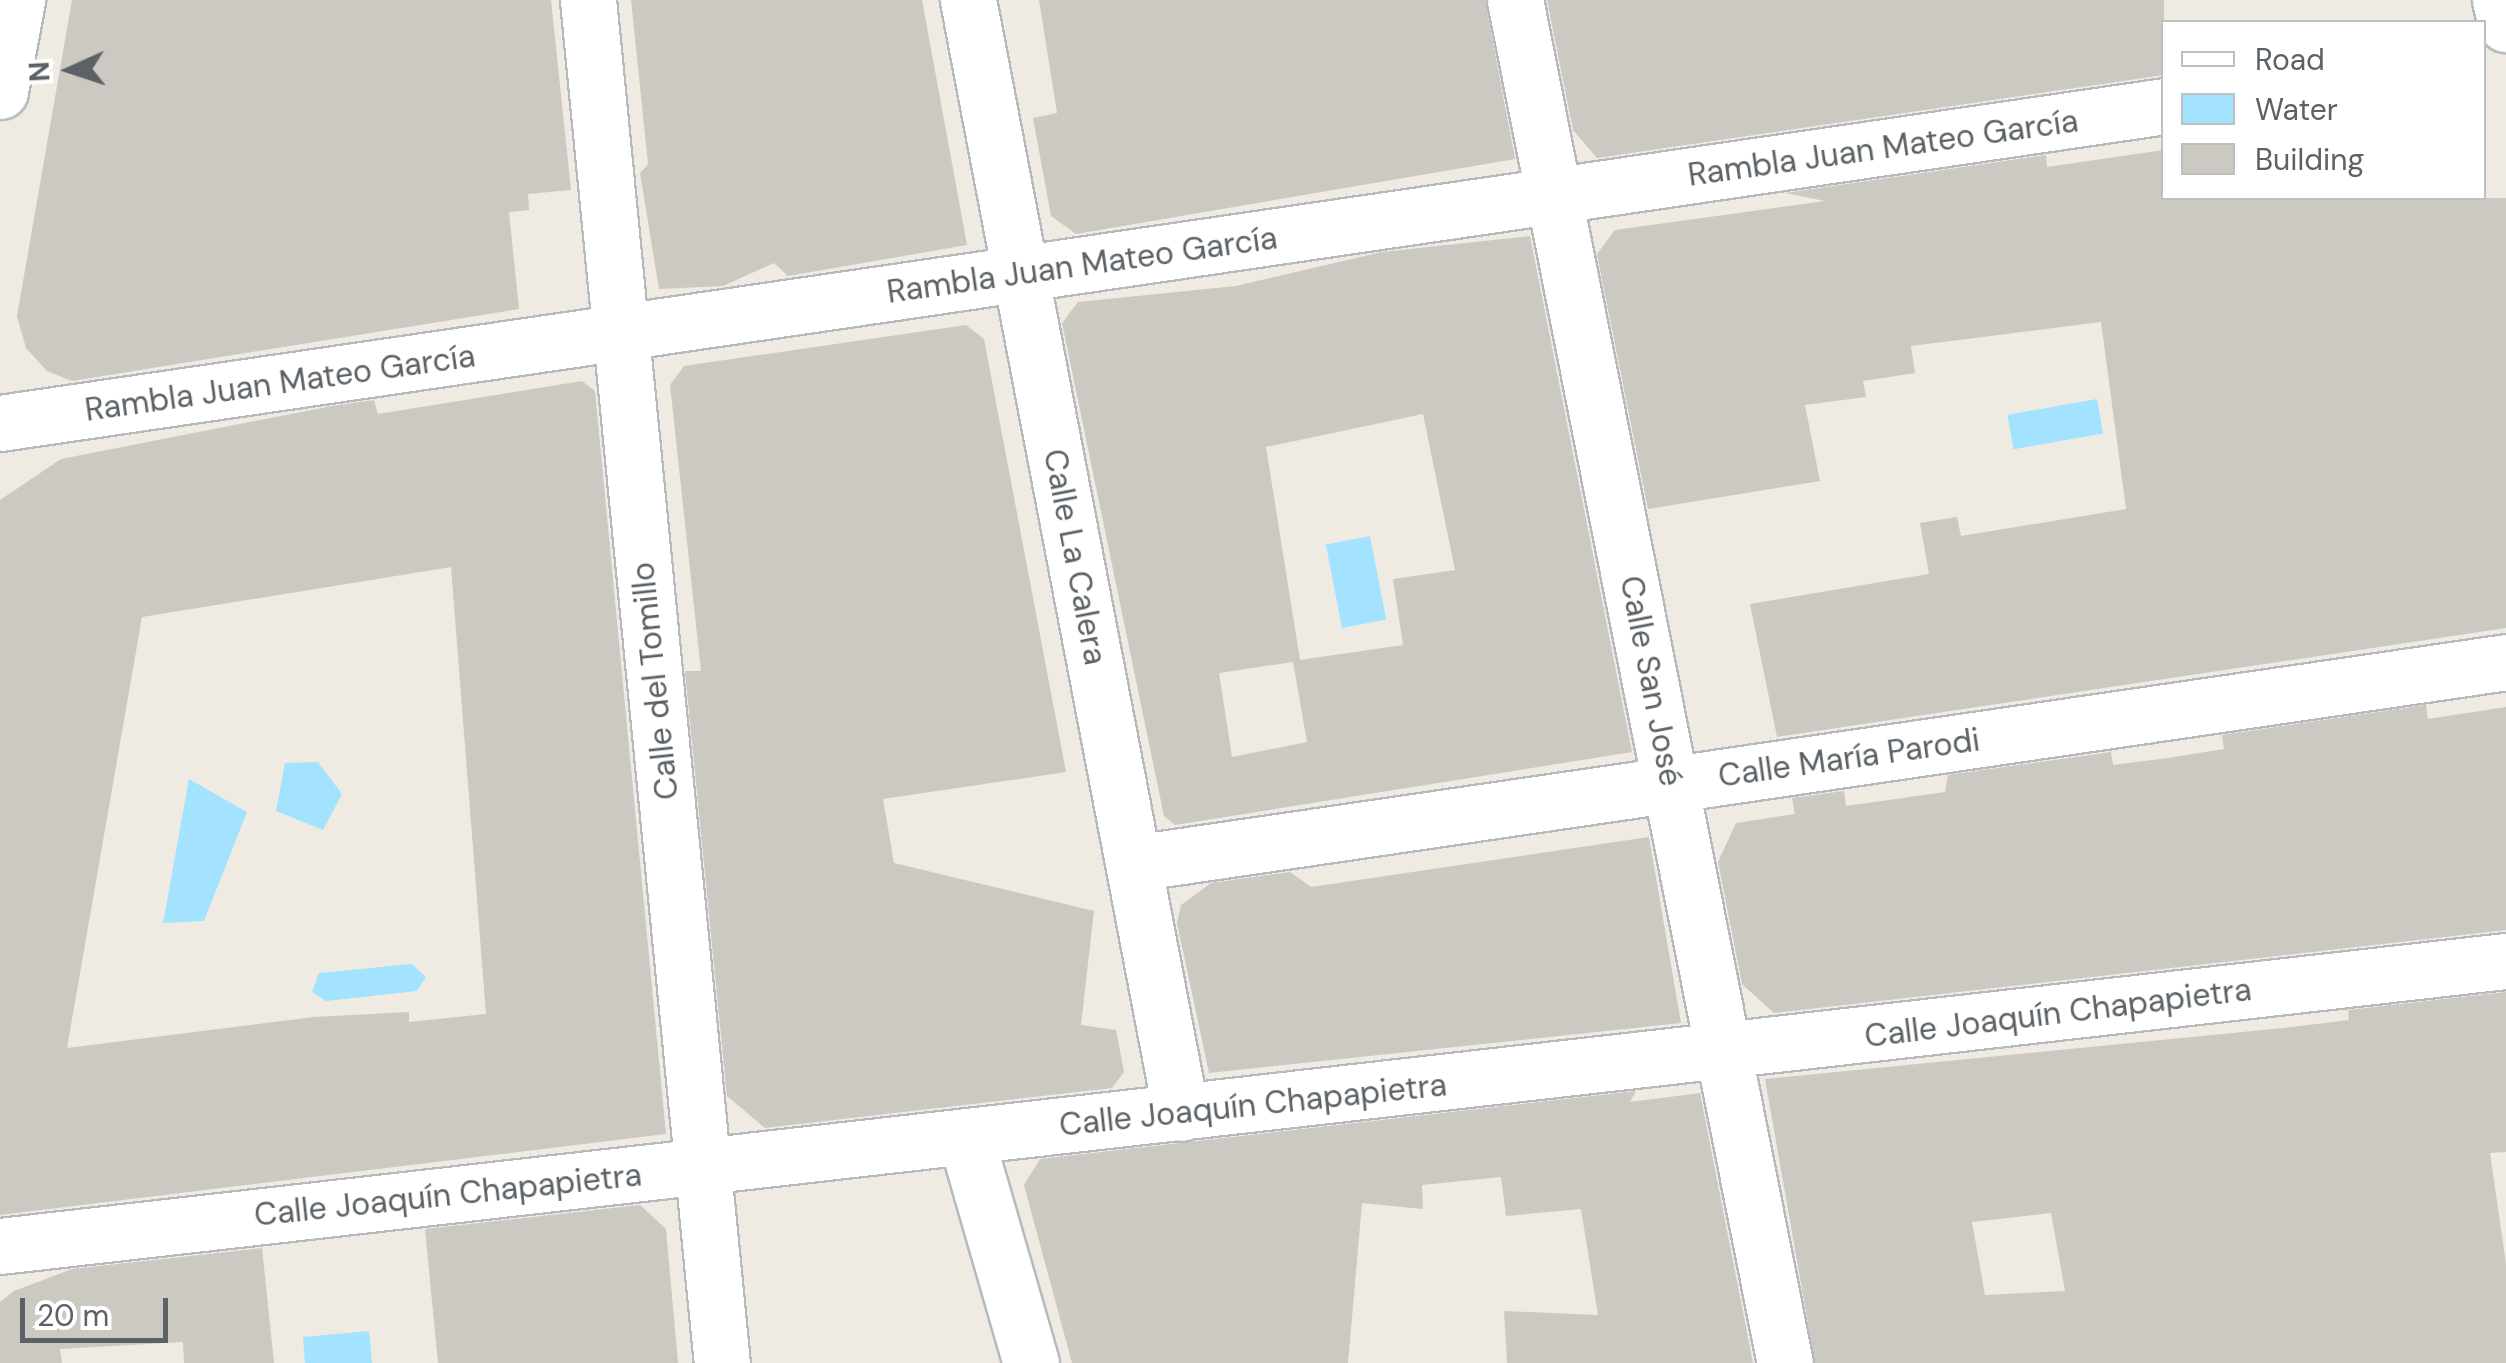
<!DOCTYPE html>
<html>
<head>
<meta charset="utf-8">
<style>
  body { margin:0 }
  #map { position:relative; width:2506px; height:1363px; overflow:hidden; background:#efebe3; font-family:"DM Sans",sans-serif }
  div>[style] { position:absolute }
  .water>* { inset:0; background:#a3e3ff; transform-origin:0 0 }
  .building>* { inset:0; background:#ccc8c2 }
  .roads { filter:drop-shadow(2px 0 #b6babe) drop-shadow(-2px 0 #b6babe) drop-shadow(0 2px #b6babe) drop-shadow(0 -2px #b6babe) }
  .minor>* { height:55px; margin:-27.5px; padding:0 27.5px; transform-origin:27.5px; border-radius:27.5px; background:#fff }
  .secondary>* { height:55px; margin:-27.5px; padding:0 27.5px; transform-origin:27.5px; border-radius:27.5px; background:#fff }
  span { translate:-50% -50%; white-space:nowrap; text-align:center; line-height:1.15; -webkit-text-stroke:9px #fff; paint-order:stroke }
  .street-label { font-size:32px; color:#5b6165 }
  .legend { position:absolute; left:2161px; top:20px; width:325px; height:180px; box-sizing:border-box; background:#fff; border:2px solid #bdc0c1; margin:0; padding:12px 18px; list-style:none; font-size:30px; color:#5b6165 }
  .legend li { display:flex; align-items:center; gap:20px; height:50px }
  .legend b { width:50px; border:2px solid #bdc0c1 }
  .north { position:absolute; left:20px; top:20px; width:100px; height:100px; -webkit-text-stroke:8px #fff; paint-order:stroke; rotate:267deg; font-size:28px; font-weight:700; line-height:40px; text-align:center; color:#5b6165 }
  .north::after { content:''; display:block; margin:auto; width:35px; height:45px; background:#5b6165; clip-path:polygon(50% 0,100% 100%,50% 72%,0 100%) }
  .scale { position:absolute; left:20px; top:1298px; width:148px; height:45px; box-sizing:border-box; border:5px solid #5b6165; border-top:0; padding-left:12px; font-size:30px; line-height:35px; white-space:nowrap; color:#5b6165; -webkit-text-stroke:8px #fff; paint-order:stroke }
</style>
</head>
<body>
<div id="map">
  <div class="water">
    <div style="left:2097px;top:399px;width:35px;height:91px;rotate:80deg"></div>
    <div style="left:1370px;top:536px;width:85px;height:45px;rotate:79deg"></div>
    <div style="clip-path:polygon(318px 762px,342px 794px,323px 830px,276px 811px,285px 763px)"></div>
    <div style="clip-path:polygon(189px 779px,247px 812px,204px 921px,163px 923px)"></div>
    <div style="clip-path:polygon(412px 964px,426px 977px,417px 991px,326px 1001px,312px 992px,319px 973px)"></div>
    <div style="clip-path:polygon(369px 1331px,372px 1363px,305px 1363px,303px 1337px)"></div>
  </div>
  <div class="building">
    <div style="clip-path:polygon(72px 0,551px 0,571px 190px,528px 194px,529px 210px,509px 212px,519px 309px,72px 381px,47px 371px,26px 348px,17px 316px)"></div>
    <div style="clip-path:polygon(631px 0,922px 0,967px 245px,788px 276px,774px 263px,723px 286px,659px 289px,640px 173px,648px 164px)"></div>
    <div style="clip-path:polygon(1039px 0,1485px 0,1515px 159px,1076px 234px,1051px 216px,1033px 118px,1057px 113px)"></div>
    <div style="clip-path:polygon(1547px 0,2164px 0,2164px 75px,1597px 158px,1573px 130px)"></div>
    <div style="clip-path:polygon(2164px 150px,2164px 198px,2506px 198px,2506px 628px,1777px 737px,1750px 604px,1929px 574px,1920px 523px,1957px 517px,1961px 536px,2126px 509px,2101px 322px,1911px 346px,1915px 373px,1863px 381px,1866px 397px,1805px 405px,1820px 481px,1648px 509px,1597px 254px,1615px 230px,1825px 201px,1785px 193px,2046px 155px,2047px 167px)"></div>
    <div style="clip-path:polygon(evenodd,1530px 236px,1632px 752px,1175px 825px,1164px 816px,1062px 323px,1078px 302px,1236px 286px,1382px 252px,1530px 236px,1423px 414px,1455px 570px,1393px 579px,1403px 645px,1300px 660px,1266px 447px,1423px 414px,1530px 236px,1293px 662px,1307px 742px,1232px 757px,1219px 673px,1293px 662px)"></div>
    <div style="clip-path:polygon(966px 325px,984px 339px,1066px 772px,883px 799px,894px 863px,1094px 911px,1081px 1025px,1116px 1030px,1124px 1072px,1112px 1088px,765px 1128px,727px 1096px,685px 671px,701px 671px,670px 385px,684px 366px)"></div>
    <div style="clip-path:polygon(evenodd,582px 381px,595px 391px,666px 1134px,0 1215px,0 500px,61px 459px,332px 406px,374px 400px,378px 414px,582px 381px,451px 567px,486px 1014px,409px 1022px,409px 1012px,314px 1017px,67px 1048px,142px 617px,451px 567px)"></div>
    <div style="clip-path:polygon(2426px 705px,2428px 719px,2506px 707px,2506px 930px,1774px 1013px,1742px 984px,1718px 862px,1736px 823px,1795px 814px,1792px 798px,1844px 791px,1846px 806px,1945px 792px,1948px 775px,2111px 752px,2113px 765px,2168px 758px,2224px 749px,2222px 735px)"></div>
    <div style="clip-path:polygon(1649px 837px,1681px 1023px,1209px 1073px,1177px 923px,1181px 905px,1211px 883px,1290px 872px,1311px 887px)"></div>
    <div style="clip-path:polygon(evenodd,2506px 992px,2506px 1152px,2490px 1153px,2506px 1264px,2506px 1363px,1815px 1363px,1765px 1079px,2292px 1027px,2349px 1020px,2348px 1010px,2506px 992px,2051px 1213px,2065px 1291px,1985px 1295px,1972px 1222px,2051px 1213px)"></div>
    <div style="clip-path:polygon(1636px 1091px,1630px 1102px,1700px 1093px,1753px 1363px,1507px 1363px,1504px 1311px,1598px 1315px,1581px 1209px,1506px 1216px,1501px 1177px,1422px 1185px,1423px 1209px,1362px 1203px,1348px 1363px,1072px 1363px,1024px 1185px,1040px 1159px)"></div>
    <div style="clip-path:polygon(640px 1205px,666px 1229px,678px 1363px,438px 1363px,425px 1229px)"></div>
    <div style="clip-path:polygon(262px 1248px,274px 1363px,184px 1363px,183px 1342px,60px 1349px,62px 1363px,0 1363px,0 1302px,14px 1291px,72px 1269px)"></div>
  </div>
  <div class="roads">
    <div class="minor">
      <div style="left:588px;top:0;width:1370px;rotate:84.39deg"></div>
      <div style="left:968px;top:0;width:1133px;rotate:79.17deg"></div>
      <div style="left:1515px;top:0;width:1389px;rotate:78.8deg"></div>
      <div style="left:2500px;top:0;width:25px;rotate:76deg"></div>
      <div style="left:0;top:423px;width:2187px;rotate:-8.33deg"></div>
      <div style="left:1134px;top:863px;width:1387px;rotate:-8.33deg"></div>
      <div style="left:966px;top:1138px;width:234px;rotate:73.9deg"></div>
      <div style="left:0;top:1246px;width:2522px;rotate:-6.49deg"></div>
    </div>
    <div class="secondary">
      <div style="left:0;top:91px;width:93px;rotate:-79.4deg"></div>
    </div>
  </div>
  <div class="street-label">
    <span style="left:1883px;top:148px;rotate:-8deg">Rambla Juan Mateo García</span>
    <span style="left:1082px;top:265px;rotate:-8deg">Rambla Juan Mateo García</span>
    <span style="left:280px;top:383px;rotate:-8deg">Rambla Juan Mateo García</span>
    <span style="left:1075px;top:557px;rotate:79deg">Calle La Calera</span>
    <span style="left:655px;top:681px;rotate:-96deg">Calle del Tomillo</span>
    <span style="left:1651px;top:681px;rotate:79deg">Calle San José</span>
    <span style="left:1849px;top:758px;rotate:-8deg">Calle María Parodi</span>
    <span style="left:2058px;top:1013px;rotate:-7deg">Calle Joaquín Chapapietra</span>
    <span style="left:1253px;top:1105px;rotate:-6deg">Calle Joaquín Chapapietra</span>
    <span style="left:448px;top:1195px;rotate:-6deg">Calle Joaquín Chapapietra</span>
  </div>
  <ul class="legend">
  <li><b style="height:12px;background:#fff"></b>Road</li>
  <li><b style="height:28px;background:#a3e3ff"></b>Water</li>
  <li><b style="height:28px;background:#ccc8c2"></b>Building</li>
  </ul>
  <div class="north">N</div>
  <div class="scale">20 m</div>
</div>
</body>
</html>
